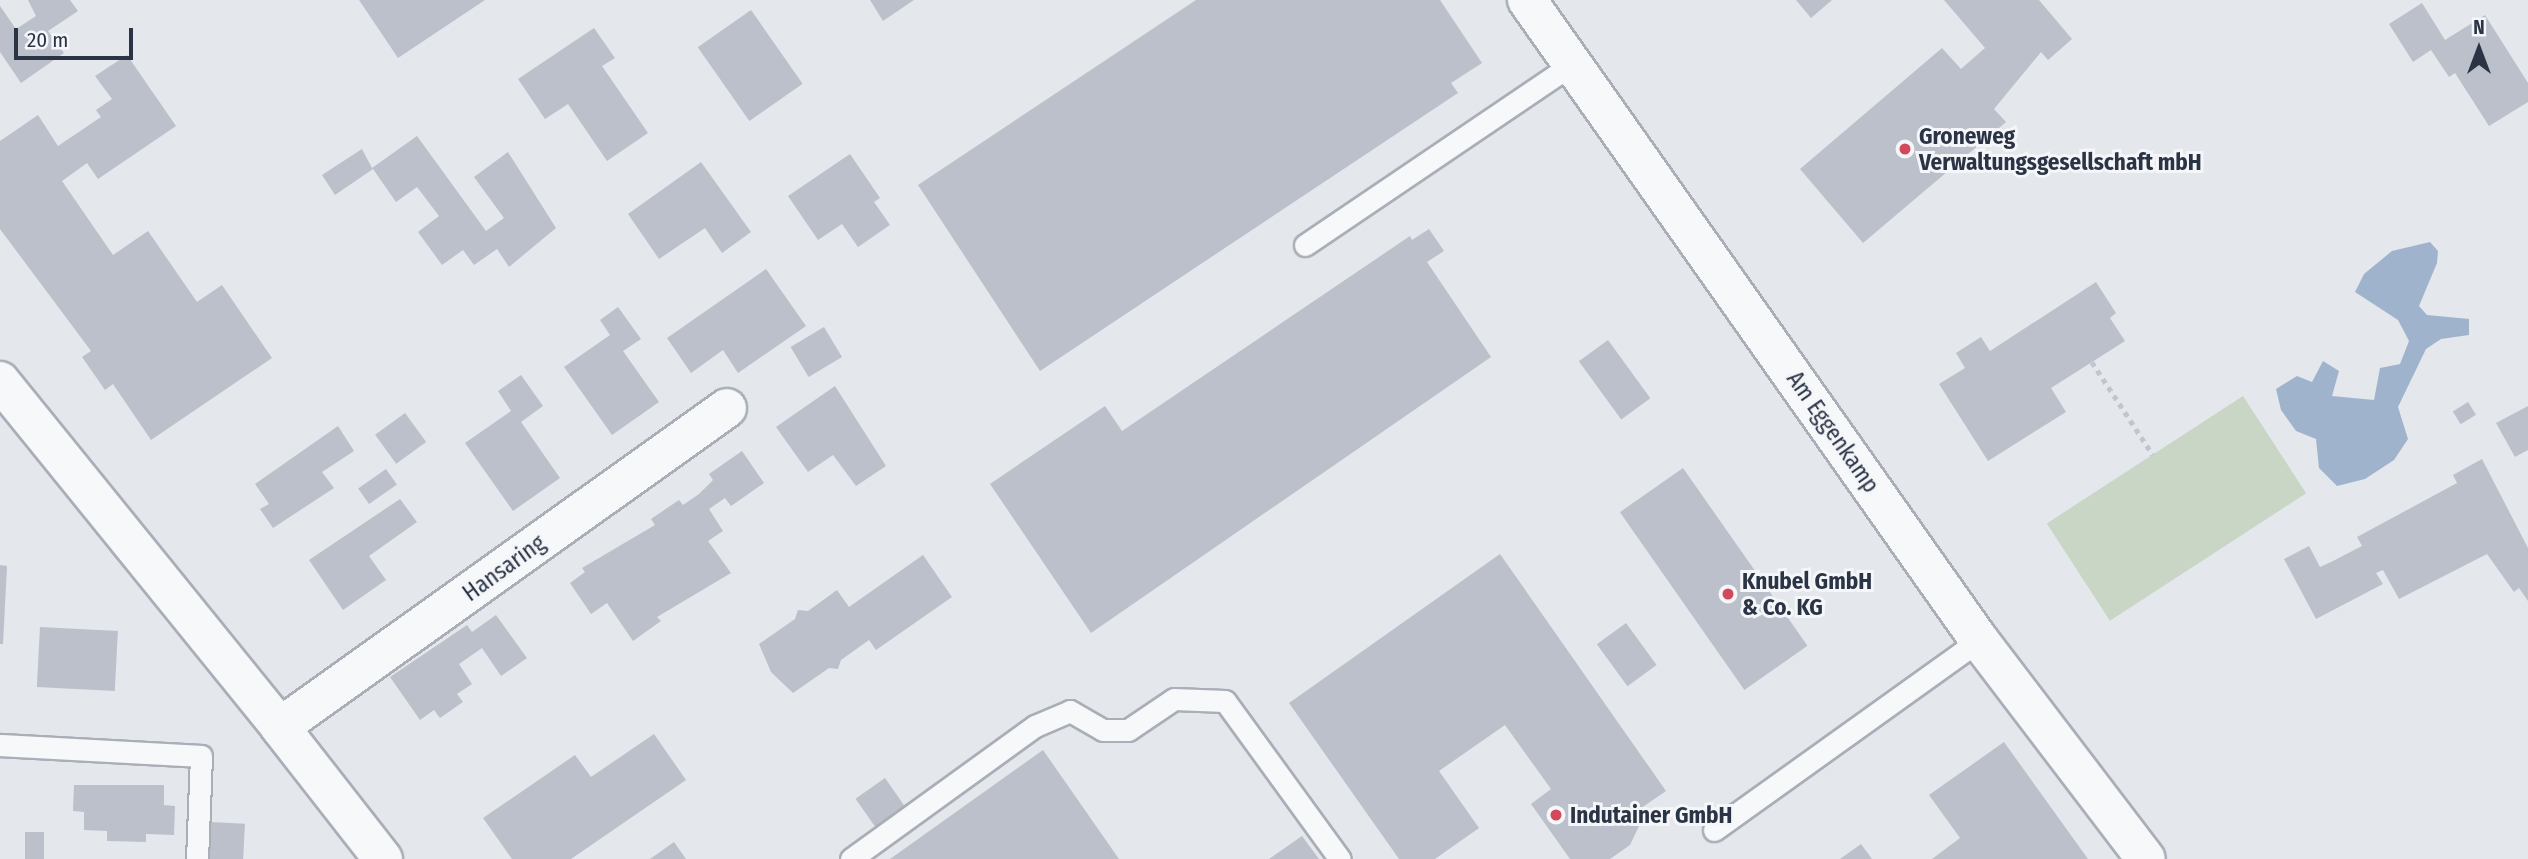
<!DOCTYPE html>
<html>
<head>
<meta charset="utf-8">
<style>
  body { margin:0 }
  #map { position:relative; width:2528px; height:859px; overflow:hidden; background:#e4e7ec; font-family:"Fira Sans Condensed",sans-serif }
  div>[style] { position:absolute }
  .green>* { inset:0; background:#c9d6c5; transform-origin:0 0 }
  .water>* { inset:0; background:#9fb4cc }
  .building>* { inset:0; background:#bbc0ca; transform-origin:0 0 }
  .path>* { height:4.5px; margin-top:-2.25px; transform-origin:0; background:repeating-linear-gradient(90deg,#c2c5cb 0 5px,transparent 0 10px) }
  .roads { filter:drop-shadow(2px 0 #a9aeb7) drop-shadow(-2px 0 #a9aeb7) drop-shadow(0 2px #a9aeb7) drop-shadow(0 -2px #a9aeb7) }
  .lane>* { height:21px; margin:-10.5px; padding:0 10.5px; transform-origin:10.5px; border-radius:10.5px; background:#f7f8fa }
  .street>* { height:38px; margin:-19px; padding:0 19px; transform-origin:19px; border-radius:19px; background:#f7f8fa }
  .dots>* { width:19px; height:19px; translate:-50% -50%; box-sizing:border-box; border:4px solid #f4f6f9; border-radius:50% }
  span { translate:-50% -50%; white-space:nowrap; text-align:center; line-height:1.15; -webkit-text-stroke:6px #f4f6f9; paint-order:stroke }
  .poi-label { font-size:23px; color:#2b3445; font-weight:700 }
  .left { translate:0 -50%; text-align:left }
  .street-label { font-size:23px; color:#2b3445 }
  .north { position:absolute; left:2444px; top:14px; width:70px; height:70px; -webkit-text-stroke:5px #f4f6f9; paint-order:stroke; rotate:0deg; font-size:19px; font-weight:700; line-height:28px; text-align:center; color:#2b3445 }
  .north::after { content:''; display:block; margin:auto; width:24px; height:32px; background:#2b3445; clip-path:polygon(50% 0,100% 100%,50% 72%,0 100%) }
  .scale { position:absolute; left:14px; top:28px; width:119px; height:32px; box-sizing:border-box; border:4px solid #2b3445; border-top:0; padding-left:9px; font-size:21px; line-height:24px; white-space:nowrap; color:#2b3445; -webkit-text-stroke:5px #f4f6f9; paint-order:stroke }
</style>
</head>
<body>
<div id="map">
  <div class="green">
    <div style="left:2243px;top:396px;width:116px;height:234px;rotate:57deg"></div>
  </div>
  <div class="water">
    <div style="clip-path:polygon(2430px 242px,2438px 251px,2437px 263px,2419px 306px,2427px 315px,2469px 319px,2469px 335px,2441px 339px,2426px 349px,2398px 407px,2408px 439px,2394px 460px,2365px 479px,2337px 486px,2319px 468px,2316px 439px,2296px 431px,2281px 410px,2276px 389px,2297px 376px,2312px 382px,2323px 361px,2339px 371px,2332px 396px,2374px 400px,2380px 368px,2400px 364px,2409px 341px,2398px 320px,2355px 292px,2364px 274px,2392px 251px)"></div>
  </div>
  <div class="building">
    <div style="clip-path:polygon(28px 0,70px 0,78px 11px,48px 31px,64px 53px,21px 83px,0 52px,0 6px,16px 29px,36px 16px)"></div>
    <div style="clip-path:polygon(359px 0,485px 0,398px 58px)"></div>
    <div style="clip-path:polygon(870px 0,914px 0,883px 21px)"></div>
    <div style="clip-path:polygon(1196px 0,1440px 0,1482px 63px,1451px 83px,1458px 93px,1040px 371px,918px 185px)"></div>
    <div style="clip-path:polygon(1796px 0,1832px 0,1811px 18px)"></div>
    <div style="clip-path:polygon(1944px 0,2039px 0,2072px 39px,2048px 60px,2041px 52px,1994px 109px,2006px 122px,1863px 243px,1800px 169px,1942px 48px,1961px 69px,1985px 48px)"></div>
    <div style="clip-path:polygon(2422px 3px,2445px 40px,2485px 15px,2528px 83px,2528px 102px,2489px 126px,2455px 73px,2449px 77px,2431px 50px,2413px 62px,2389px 24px)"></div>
    <div style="left:751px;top:10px;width:90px;height:65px;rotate:55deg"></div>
    <div style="clip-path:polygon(594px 28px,615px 58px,602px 66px,648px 133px,607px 161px,568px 104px,545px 119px,518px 79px)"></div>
    <div style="clip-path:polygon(127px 55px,176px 126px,98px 179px,87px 163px,62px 181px,113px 255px,148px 231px,197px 302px,222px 285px,272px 358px,151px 440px,113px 384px,105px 390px,82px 357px,91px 351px,0 229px,0 141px,38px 115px,58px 146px,101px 117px,96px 110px,112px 99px,95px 76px)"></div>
    <div style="clip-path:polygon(417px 136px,486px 231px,504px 218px,474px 177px,508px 152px,556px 228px,509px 267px,497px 249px,474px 265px,463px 250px,442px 265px,418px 232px,439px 216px,417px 187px,396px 202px,373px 169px,335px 195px,322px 175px,362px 149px,372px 168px)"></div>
    <div style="clip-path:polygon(850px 154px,880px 198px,874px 202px,890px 225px,858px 247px,842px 224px,818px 240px,788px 196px)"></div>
    <div style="clip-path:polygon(701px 162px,751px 232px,722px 253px,705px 228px,659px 259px,628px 214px)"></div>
    <div style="clip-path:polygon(1429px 229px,1444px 251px,1427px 262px,1491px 357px,1091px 633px,990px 484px,1105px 406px,1122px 431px,1410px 236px,1412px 240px)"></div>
    <div style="clip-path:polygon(766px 269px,806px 326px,738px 373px,723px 350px,691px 373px,667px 338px)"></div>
    <div style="clip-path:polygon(2096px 282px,2116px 313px,2110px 318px,2125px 341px,2051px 388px,2066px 412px,1988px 461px,1939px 384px,1965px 368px,1956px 353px,1981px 337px,1990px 351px)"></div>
    <div style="clip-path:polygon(618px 307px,641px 339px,623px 351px,659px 402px,612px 435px,564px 367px,610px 335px,600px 320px)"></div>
    <div style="left:824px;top:327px;width:35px;height:39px;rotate:59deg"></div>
    <div style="left:1608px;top:340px;width:72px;height:36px;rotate:54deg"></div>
    <div style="clip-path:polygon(521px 375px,543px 406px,521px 422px,560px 478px,513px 511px,465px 443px,511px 411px,498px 391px)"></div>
    <div style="clip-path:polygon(835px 386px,886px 466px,856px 486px,833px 455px,808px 472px,776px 427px)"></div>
    <div style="left:2468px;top:402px;width:15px;height:18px;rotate:58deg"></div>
    <div style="clip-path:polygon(2528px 406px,2528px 450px,2515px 457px,2496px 423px)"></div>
    <div style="left:405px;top:413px;width:36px;height:37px;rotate:54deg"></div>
    <div style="clip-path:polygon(338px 426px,354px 451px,322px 472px,334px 488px,273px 528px,260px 509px,269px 504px,255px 484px)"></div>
    <div style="clip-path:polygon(742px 451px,764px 483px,731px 506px,725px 498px,709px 509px,723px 531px,708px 541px,731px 573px,657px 617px,661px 621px,633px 641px,607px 603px,591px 614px,570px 583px,585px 572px,582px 568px,655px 525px,651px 519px,679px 500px,683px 505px,699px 494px,713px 480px,709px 474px)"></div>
    <div style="clip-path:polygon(2482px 459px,2528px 548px,2528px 601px,2519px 588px,2514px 592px,2487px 554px,2399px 599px,2383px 570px,2376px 573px,2383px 584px,2316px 619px,2284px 559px,2309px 546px,2320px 567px,2333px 561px,2362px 546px,2357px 537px,2457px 483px,2453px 475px)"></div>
    <div style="left:1683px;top:468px;width:217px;height:77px;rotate:55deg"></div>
    <div style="left:386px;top:469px;width:19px;height:34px;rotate:55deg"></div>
    <div style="clip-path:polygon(400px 499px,417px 522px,369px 556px,386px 580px,343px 610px,309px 560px)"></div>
    <div style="clip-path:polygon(1500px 554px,1666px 791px,1631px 815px,1639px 826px,1630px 845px,1610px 859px,1570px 859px,1531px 804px,1551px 789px,1505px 725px,1439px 771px,1479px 828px,1435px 859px,1399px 859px,1289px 703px)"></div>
    <div style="clip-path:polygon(923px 555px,952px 597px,876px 650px,869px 640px,841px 660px,838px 669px,829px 668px,793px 693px,771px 672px,759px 644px,795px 619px,798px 610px,808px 611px,837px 590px,849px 607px)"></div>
    <div style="clip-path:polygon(0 565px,7px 566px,3px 644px,0 644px)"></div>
    <div style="clip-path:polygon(496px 615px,527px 658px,501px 676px,482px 648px,459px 664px,472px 684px,457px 694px,463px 702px,440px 718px,434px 710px,420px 720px,390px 677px,467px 625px,472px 632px)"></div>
    <div style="left:1626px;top:623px;width:52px;height:36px;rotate:54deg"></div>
    <div style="left:40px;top:627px;width:78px;height:60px;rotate:3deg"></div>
    <div style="clip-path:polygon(654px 734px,686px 780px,571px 859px,512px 859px,483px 818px,575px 755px,591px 777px)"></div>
    <div style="clip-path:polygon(2004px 742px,2088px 859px,1932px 859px,1960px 838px,1929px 795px)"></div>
    <div style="clip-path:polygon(1043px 750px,1119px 859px,890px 859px)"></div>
    <div style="left:885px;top:778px;width:35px;height:36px;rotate:55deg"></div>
    <div style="clip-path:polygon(74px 785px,164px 785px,164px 805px,175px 806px,174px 835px,146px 834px,146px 842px,107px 841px,107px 831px,84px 830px,84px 812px,73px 811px)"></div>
    <div style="left:210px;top:822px;width:35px;height:37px;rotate:3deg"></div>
    <div style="left:25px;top:832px;width:19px;height:27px"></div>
    <div style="clip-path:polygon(1302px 836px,1319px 859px,1269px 859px)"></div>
    <div style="clip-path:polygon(674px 842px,686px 859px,650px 859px)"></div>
    <div style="clip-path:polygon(1861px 844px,1872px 859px,1840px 859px)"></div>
  </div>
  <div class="path">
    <div style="left:2092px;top:362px;width:111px;rotate:56.7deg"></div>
  </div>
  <div class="roads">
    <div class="lane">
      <div style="left:1305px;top:245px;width:326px;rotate:-34.1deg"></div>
      <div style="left:0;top:745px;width:201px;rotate:3.1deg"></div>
      <div style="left:201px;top:756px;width:103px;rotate:92.2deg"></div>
      <div style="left:1714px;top:830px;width:326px;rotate:-35.6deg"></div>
      <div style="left:851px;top:859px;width:227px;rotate:-35.9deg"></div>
      <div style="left:1035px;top:726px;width:38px;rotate:-23deg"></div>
      <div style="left:1070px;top:711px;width:38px;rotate:30deg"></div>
      <div style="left:1103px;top:730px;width:25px"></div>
      <div style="left:1128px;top:730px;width:55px;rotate:-34deg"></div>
      <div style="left:1174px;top:699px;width:51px;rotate:2.2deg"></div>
      <div style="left:1225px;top:701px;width:195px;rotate:54deg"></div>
    </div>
    <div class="street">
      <div style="left:1527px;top:0;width:784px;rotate:54.77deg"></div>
      <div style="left:1979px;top:640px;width:275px;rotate:52.7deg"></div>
      <div style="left:0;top:381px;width:445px;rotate:51deg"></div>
      <div style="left:383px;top:859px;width:167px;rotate:-128deg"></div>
      <div style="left:280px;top:727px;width:549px;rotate:-35.51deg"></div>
    </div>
  </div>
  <div class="dots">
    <div style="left:1905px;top:149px;background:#d1495b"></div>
    <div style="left:1728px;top:594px;background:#d1495b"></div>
    <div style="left:1556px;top:815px;background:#d1495b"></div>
  </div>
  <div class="poi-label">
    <span class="left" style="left:1919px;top:149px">Groneweg<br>Verwaltungsgesellschaft mbH</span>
    <span class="left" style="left:1742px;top:594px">Knubel GmbH<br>&amp; Co. KG</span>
    <span class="left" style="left:1570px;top:815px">Indutainer GmbH</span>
  </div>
  <div class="street-label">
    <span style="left:1833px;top:432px;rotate:55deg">Am Eggenkamp</span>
    <span style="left:504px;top:568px;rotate:-36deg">Hansaring</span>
  </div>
  <div class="north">N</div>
  <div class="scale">20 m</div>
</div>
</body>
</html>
